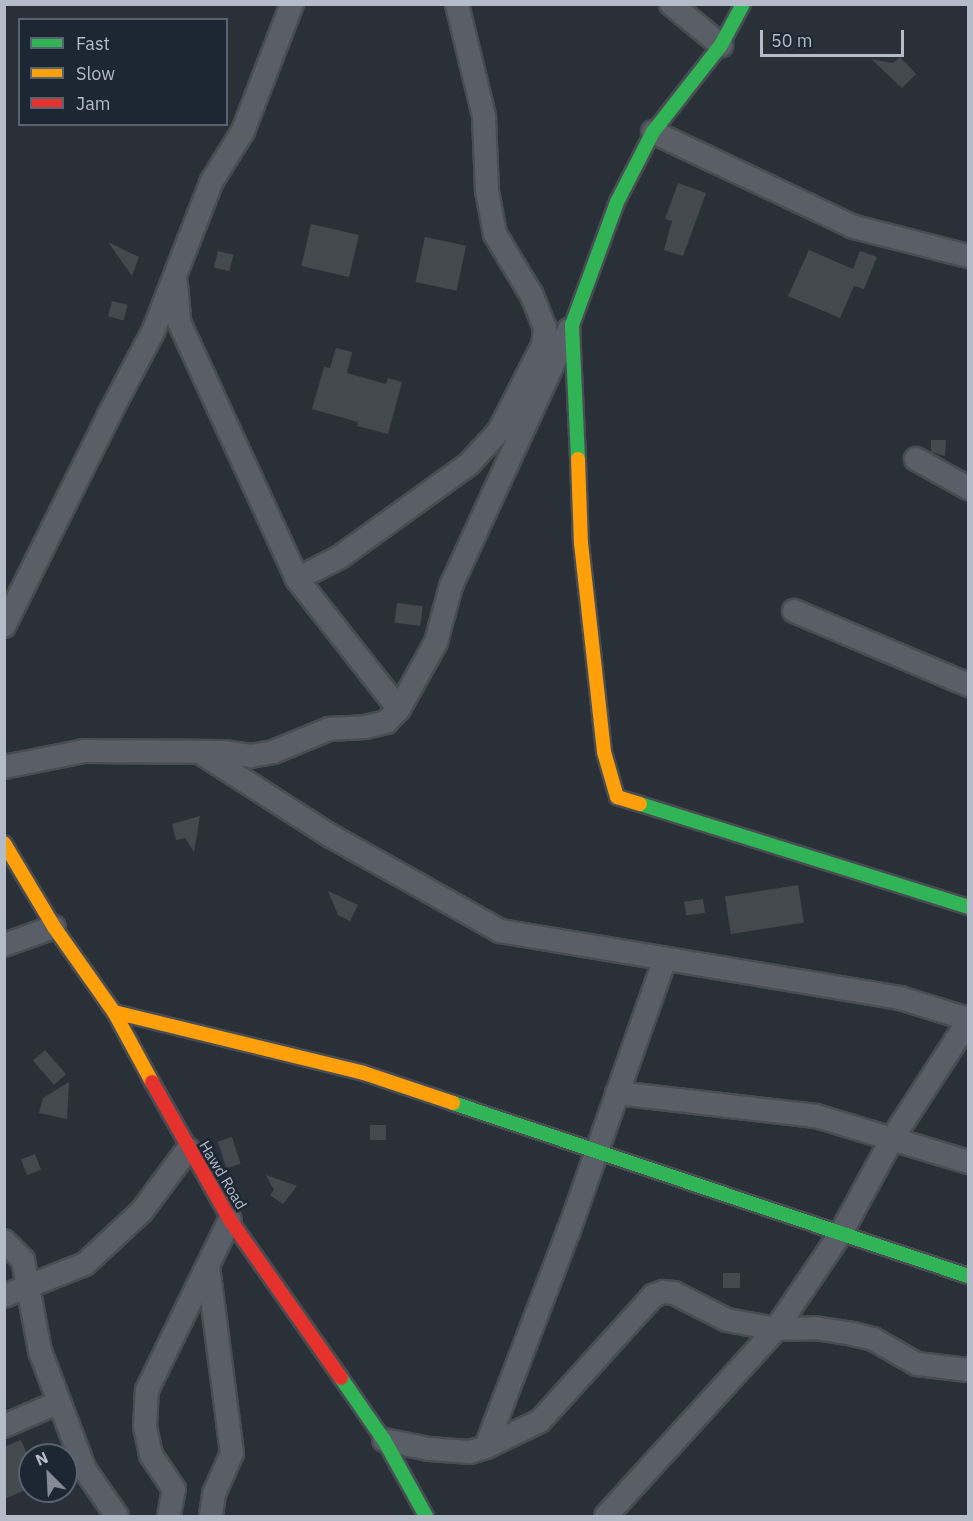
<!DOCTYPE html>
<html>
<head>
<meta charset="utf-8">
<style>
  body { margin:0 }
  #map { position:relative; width:973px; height:1521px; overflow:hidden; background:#2a3038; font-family:"IBM Plex Sans",sans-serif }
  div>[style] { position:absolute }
  .building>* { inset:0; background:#444950; transform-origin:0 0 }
  .roads { filter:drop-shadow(2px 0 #484c53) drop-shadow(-2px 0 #484c53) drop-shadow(0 2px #484c53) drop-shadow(0 -2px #484c53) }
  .street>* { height:22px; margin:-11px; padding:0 11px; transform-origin:11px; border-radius:11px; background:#5a5e66 }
  .fast>* { height:14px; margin:-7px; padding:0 7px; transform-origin:7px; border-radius:7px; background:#30b455 }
  .slow>* { height:14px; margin:-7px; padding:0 7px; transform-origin:7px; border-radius:7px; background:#ff9f0a }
  .jam>* { height:14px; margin:-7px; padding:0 7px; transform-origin:7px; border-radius:7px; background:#e5322d }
  span { translate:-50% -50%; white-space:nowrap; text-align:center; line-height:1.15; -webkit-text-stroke:5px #1d2633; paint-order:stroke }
  .street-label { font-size:15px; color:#b4bcc9 }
  .frame { position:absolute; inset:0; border:6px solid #b4bcc9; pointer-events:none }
  .legend { position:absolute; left:18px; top:18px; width:210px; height:108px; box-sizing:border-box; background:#1d2633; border:2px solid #59626f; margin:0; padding:8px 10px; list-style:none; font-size:18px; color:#b4bcc9 }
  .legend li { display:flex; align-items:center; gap:12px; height:30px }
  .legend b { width:30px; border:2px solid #59626f }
  .north { position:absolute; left:18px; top:1443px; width:60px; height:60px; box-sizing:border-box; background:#1d2633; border:2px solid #59626f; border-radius:50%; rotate:336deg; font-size:16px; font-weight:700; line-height:24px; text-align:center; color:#b4bcc9 }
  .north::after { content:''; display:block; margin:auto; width:21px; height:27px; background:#848b96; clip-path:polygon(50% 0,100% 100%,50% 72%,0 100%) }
  .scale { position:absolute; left:760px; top:30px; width:144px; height:27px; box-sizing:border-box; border:3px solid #b4bcc9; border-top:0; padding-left:8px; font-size:18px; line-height:21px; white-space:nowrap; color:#b4bcc9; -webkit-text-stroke:4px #1d2633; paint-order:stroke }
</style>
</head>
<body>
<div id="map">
  <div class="building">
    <div style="clip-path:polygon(900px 57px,916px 74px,902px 88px,871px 59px,893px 63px)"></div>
    <div style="clip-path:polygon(678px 183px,706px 193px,683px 256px,664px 250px,672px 221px,665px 219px)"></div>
    <div style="left:311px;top:224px;width:49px;height:43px;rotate:13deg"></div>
    <div style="left:425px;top:237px;width:42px;height:46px;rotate:12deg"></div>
    <div style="clip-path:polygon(108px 242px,139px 257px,132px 276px)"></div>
    <div style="clip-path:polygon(809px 250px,853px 269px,860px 251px,877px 257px,864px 289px,854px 286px,840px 318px,788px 296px)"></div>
    <div style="left:218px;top:251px;width:16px;height:17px;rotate:14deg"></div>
    <div style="left:112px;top:301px;width:16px;height:16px;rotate:14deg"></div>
    <div style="clip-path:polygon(336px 348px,352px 352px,347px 373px,386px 384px,388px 378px,402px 382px,388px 434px,357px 426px,358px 422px,312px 409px,324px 367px,330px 368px)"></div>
    <div style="clip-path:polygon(931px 440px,946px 440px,945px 456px,931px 452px)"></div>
    <div style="left:397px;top:603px;width:26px;height:20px;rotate:7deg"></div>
    <div style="clip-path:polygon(200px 816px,194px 852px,185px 838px,176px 840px,172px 824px)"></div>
    <div style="left:798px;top:885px;width:38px;height:74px;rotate:81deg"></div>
    <div style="clip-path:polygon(328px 891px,358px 905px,350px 921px,338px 915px)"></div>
    <div style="left:703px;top:899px;width:14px;height:19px;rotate:82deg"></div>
    <div style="left:45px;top:1050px;width:32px;height:16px;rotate:49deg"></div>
    <div style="clip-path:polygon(69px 1082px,67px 1119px,39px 1113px,43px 1098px)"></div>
    <div style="left:370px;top:1125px;width:16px;height:15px"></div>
    <div style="left:232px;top:1137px;width:28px;height:15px;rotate:72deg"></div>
    <div style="left:35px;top:1154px;width:17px;height:15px;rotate:69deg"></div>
    <div style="clip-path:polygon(266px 1175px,297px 1186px,283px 1204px,270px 1195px,274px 1190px)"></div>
    <div style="left:723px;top:1273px;width:17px;height:15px"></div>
    <div style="clip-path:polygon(21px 1440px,30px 1461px,30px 1488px,4px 1499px,4px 1447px)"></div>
  </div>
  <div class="roads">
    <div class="street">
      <div style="left:671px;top:4px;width:65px;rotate:39.4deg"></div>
      <div style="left:653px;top:132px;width:222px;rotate:25.3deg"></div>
      <div style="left:854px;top:227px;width:118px;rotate:14.3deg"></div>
      <div style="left:176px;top:284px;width:38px;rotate:85deg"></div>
      <div style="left:179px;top:322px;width:283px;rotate:65.3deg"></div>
      <div style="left:297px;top:579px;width:165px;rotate:51.9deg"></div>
      <div style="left:916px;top:459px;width:60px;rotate:29.1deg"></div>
      <div style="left:297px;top:579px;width:48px;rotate:-27.1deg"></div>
      <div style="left:340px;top:557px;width:159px;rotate:-35.8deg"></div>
      <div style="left:469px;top:464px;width:45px;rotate:-47.7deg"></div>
      <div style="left:499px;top:431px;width:97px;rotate:-62.9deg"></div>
      <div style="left:543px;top:345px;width:17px;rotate:-83deg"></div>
      <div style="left:545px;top:328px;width:37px;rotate:-112deg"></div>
      <div style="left:531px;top:294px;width:70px;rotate:-121deg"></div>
      <div style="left:495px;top:234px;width:44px;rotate:-100.5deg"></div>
      <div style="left:487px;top:191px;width:75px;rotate:-92.3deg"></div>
      <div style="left:484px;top:116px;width:115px;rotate:-103.6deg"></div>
      <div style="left:794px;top:611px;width:189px;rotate:23deg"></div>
      <div style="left:4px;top:626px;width:236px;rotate:-63.5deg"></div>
      <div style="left:109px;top:415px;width:94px;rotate:-62.1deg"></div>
      <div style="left:153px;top:332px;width:162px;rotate:-68.7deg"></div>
      <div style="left:212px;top:181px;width:59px;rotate:-58.2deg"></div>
      <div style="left:243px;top:131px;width:136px;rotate:-68.9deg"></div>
      <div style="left:201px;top:753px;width:154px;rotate:32.6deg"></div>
      <div style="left:331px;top:836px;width:194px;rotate:29.3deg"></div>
      <div style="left:500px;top:931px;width:406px;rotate:9.5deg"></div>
      <div style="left:900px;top:998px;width:71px;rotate:17.2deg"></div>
      <div style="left:4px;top:767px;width:82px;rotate:-11.3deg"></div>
      <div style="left:84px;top:751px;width:139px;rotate:0.4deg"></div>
      <div style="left:223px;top:752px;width:28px;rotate:8deg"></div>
      <div style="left:251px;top:756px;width:22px;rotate:-10deg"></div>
      <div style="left:273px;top:752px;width:61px;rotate:-22.3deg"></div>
      <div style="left:329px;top:729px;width:36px;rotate:-3deg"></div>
      <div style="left:365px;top:727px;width:22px;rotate:-13deg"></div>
      <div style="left:386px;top:722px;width:18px;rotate:-45deg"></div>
      <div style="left:399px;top:709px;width:77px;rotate:-61.1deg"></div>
      <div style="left:436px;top:642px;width:58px;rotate:-75deg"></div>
      <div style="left:451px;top:586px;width:282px;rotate:-65.3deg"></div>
      <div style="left:4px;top:945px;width:53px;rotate:-19.8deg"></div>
      <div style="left:617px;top:1093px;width:200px;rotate:6.6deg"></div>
      <div style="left:816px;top:1116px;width:159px;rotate:16.8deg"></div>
      <div style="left:4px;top:1241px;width:27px;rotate:45deg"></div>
      <div style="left:23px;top:1260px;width:93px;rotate:79.4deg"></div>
      <div style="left:40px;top:1351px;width:127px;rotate:69.3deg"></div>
      <div style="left:85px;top:1470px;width:56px;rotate:55.2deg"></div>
      <div style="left:208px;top:1266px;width:189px;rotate:82.7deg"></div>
      <div style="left:232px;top:1453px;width:45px;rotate:113.7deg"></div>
      <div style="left:214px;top:1494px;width:22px;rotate:98deg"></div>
      <div style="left:4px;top:1296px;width:87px;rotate:-21.6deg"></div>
      <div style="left:85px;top:1264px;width:78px;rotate:-42.9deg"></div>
      <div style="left:142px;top:1211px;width:77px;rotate:-53.4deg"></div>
      <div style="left:4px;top:1426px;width:60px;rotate:-23.6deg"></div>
      <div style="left:384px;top:1440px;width:46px;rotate:11.3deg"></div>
      <div style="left:429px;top:1449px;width:41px;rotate:4.2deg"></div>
      <div style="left:470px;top:1452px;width:17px;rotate:-17deg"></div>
      <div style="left:486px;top:1447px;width:60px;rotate:-25.7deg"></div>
      <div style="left:540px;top:1421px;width:169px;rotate:-47.9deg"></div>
      <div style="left:653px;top:1296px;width:11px;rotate:-22deg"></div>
      <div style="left:663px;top:1292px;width:11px;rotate:5deg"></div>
      <div style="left:674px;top:1293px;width:59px;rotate:27deg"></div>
      <div style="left:727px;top:1320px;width:50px;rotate:10.4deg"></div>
      <div style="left:776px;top:1329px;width:39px;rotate:-1deg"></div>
      <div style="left:815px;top:1328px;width:38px;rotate:9deg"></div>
      <div style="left:853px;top:1334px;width:21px;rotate:14deg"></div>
      <div style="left:873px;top:1339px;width:51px;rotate:29.6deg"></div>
      <div style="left:917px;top:1364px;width:51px;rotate:6.7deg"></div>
      <div style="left:486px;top:1447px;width:232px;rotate:-69.1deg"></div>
      <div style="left:569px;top:1230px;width:288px;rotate:-70.5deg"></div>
      <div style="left:169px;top:1516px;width:27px;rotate:-80deg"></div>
      <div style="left:174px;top:1489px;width:41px;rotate:-124.1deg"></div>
      <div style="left:151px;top:1455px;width:29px;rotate:-102deg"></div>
      <div style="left:145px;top:1427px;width:37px;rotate:-87deg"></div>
      <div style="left:147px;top:1390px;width:189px;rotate:-64deg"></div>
      <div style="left:606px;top:1516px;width:253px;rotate:-47.7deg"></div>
      <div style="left:776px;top:1329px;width:116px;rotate:-55.9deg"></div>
      <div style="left:841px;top:1233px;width:107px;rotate:-61.5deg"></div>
      <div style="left:892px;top:1139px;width:140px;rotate:-57deg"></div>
    </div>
    <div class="fast">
      <div style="left:578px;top:459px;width:134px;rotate:-92.6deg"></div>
      <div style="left:572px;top:325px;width:131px;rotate:-69.9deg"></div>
      <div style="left:617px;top:202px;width:79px;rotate:-62.8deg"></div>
      <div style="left:653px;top:132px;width:110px;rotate:-52deg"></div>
      <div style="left:721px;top:45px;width:47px;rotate:-61.8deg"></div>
      <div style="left:640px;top:804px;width:344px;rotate:17.4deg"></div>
      <div style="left:453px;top:1103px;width:543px;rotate:18.57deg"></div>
      <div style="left:341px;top:1378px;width:75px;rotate:55.3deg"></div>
      <div style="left:384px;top:1440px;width:87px;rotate:61.1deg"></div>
    </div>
    <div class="slow">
      <div style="left:578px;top:459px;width:84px;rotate:88deg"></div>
      <div style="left:581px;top:543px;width:210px;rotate:83.7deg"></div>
      <div style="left:604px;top:752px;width:47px;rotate:73.9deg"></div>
      <div style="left:617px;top:797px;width:24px;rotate:17deg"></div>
      <div style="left:4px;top:843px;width:98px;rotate:59.2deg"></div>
      <div style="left:54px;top:927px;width:104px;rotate:54.8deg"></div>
      <div style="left:114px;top:1012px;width:80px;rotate:61.5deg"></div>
      <div style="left:114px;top:1012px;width:257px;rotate:13.7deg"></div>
      <div style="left:364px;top:1073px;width:94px;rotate:18.6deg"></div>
    </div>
    <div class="jam">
      <div style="left:152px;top:1082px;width:159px;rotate:60.5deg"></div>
      <div style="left:230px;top:1220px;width:193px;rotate:54.9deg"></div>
    </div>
  </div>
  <div class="street-label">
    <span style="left:223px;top:1175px;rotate:59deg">Hawd Road</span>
  </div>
  <div class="frame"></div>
  <ul class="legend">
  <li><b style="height:8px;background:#30b455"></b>Fast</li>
  <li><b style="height:8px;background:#ff9f0a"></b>Slow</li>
  <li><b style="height:8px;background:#e5322d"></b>Jam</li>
  </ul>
  <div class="north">N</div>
  <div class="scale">50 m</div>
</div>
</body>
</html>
